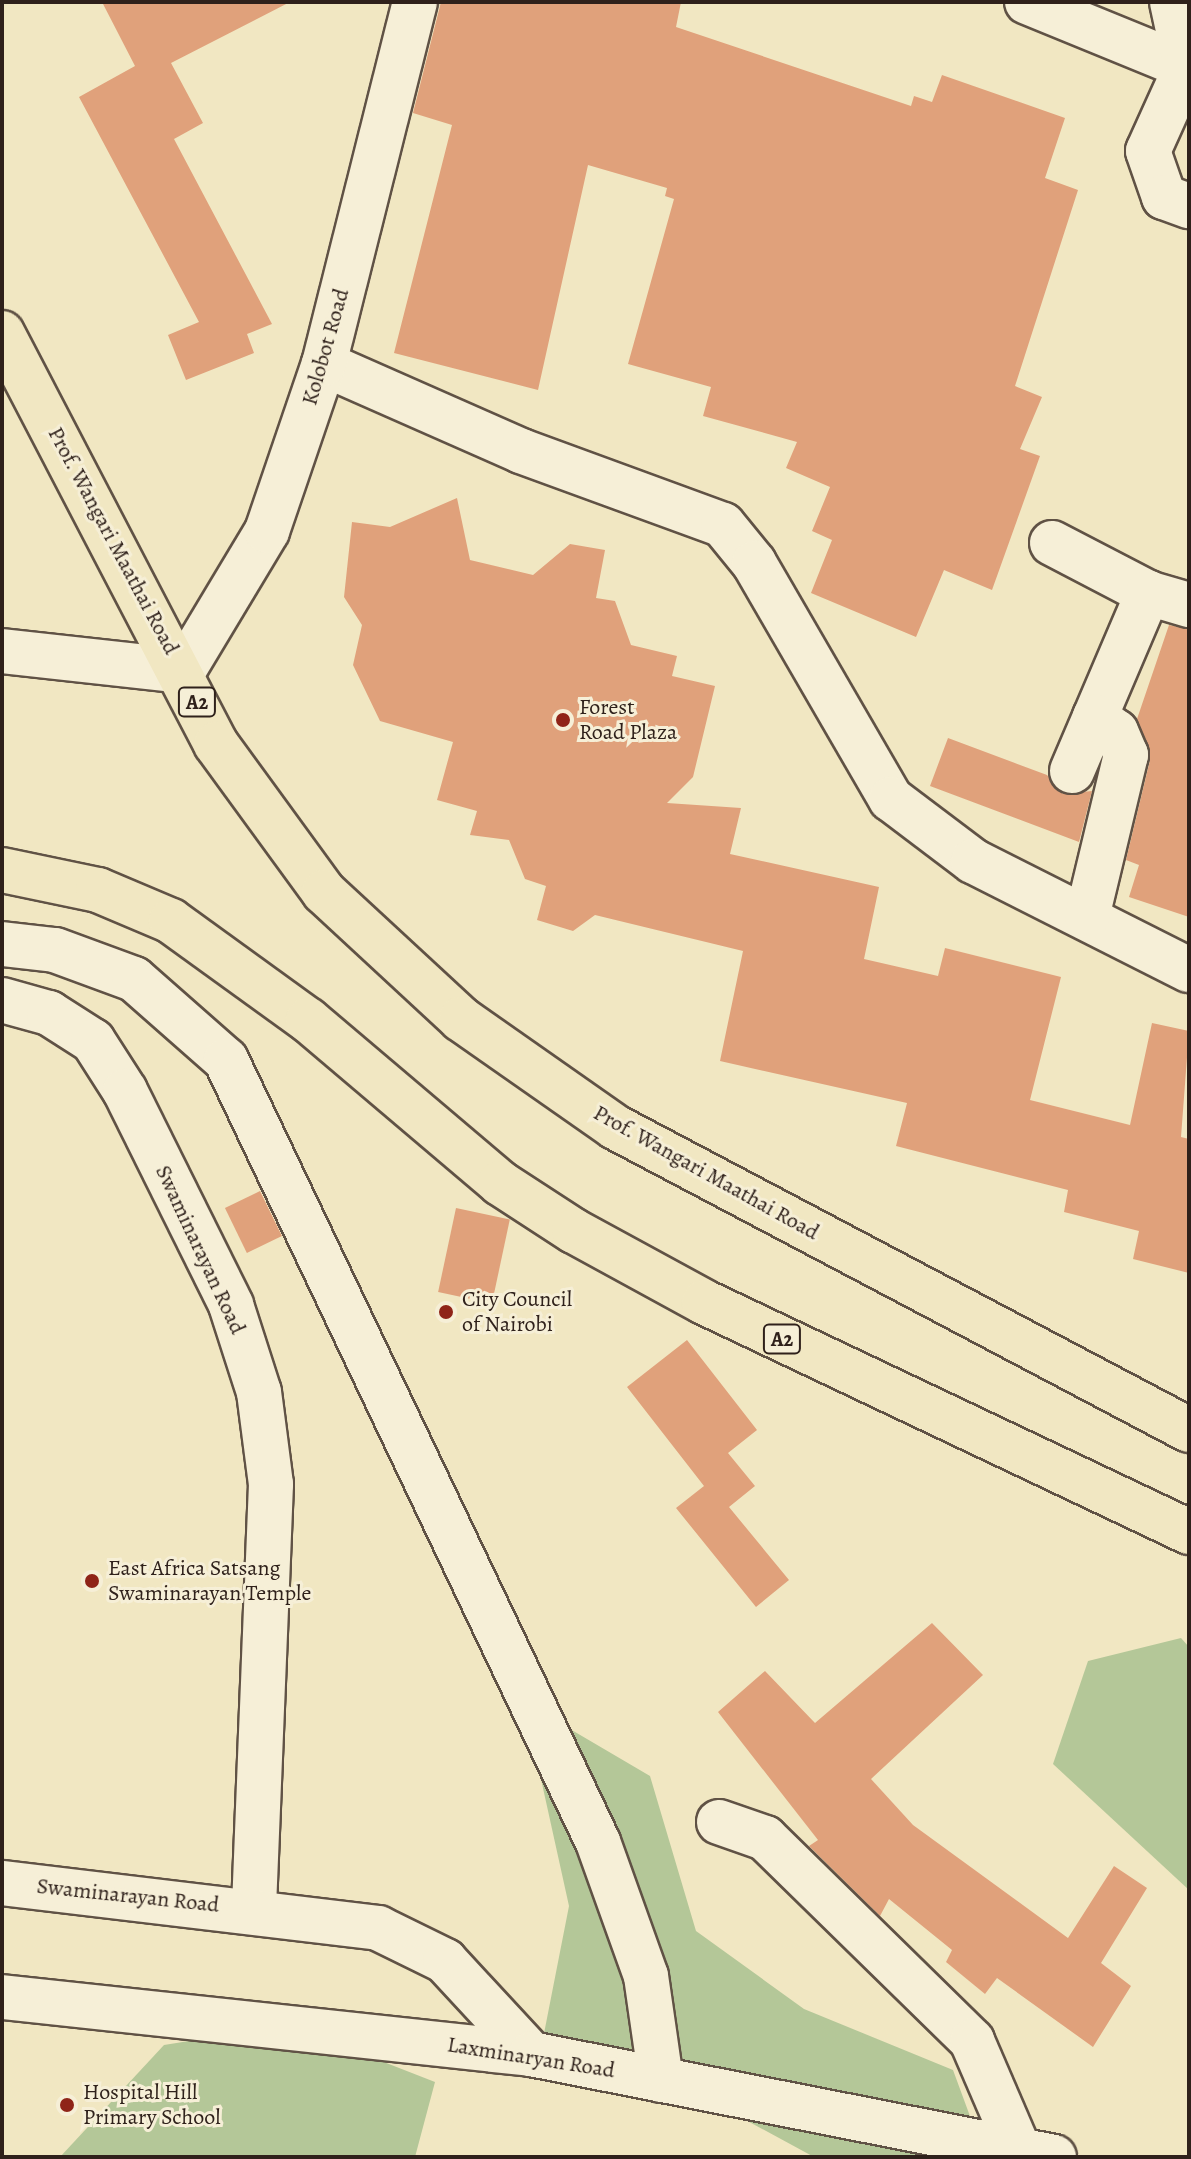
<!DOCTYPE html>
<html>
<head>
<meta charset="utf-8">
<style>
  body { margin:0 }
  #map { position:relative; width:1191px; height:2159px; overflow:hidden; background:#f1e7c2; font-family:Alegreya,serif }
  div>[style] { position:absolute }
  .green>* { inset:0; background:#b4c798 }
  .building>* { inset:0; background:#e0a17b; transform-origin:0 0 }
  .roads { filter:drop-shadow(2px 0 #605245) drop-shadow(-2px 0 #605245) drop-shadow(0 2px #605245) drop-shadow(0 -2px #605245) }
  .minor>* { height:44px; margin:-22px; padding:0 22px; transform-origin:22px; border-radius:22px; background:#f6efd7 }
  .major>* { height:44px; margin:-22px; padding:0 22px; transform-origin:22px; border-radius:22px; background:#f1e7c2 }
  .dots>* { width:22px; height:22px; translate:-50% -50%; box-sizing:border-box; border:4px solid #f6efd7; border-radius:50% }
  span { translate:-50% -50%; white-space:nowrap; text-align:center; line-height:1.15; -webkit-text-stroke:6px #f6efd7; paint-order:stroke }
  .shield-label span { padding:2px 6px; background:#f6efd7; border:2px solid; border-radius:6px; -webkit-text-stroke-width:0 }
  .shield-label { font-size:20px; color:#2f211b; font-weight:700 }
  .street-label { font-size:22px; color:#2f211b }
  .poi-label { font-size:22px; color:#2f211b }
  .left { translate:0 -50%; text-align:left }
  .frame { position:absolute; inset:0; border:4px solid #2f211b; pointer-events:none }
</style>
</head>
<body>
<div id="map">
  <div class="green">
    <div style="clip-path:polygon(1181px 1638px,1189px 1647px,1189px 1890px,1053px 1764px,1088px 1661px)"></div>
    <div style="clip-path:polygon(524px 1702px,650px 1776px,696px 1931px,804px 2009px,953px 2070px,985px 2157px,814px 2157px,742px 2118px,539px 2059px,569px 1906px)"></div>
    <div style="clip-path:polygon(289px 2025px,435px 2082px,415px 2157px,60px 2157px,164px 2045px)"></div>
  </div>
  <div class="building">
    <div style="clip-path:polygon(102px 2px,290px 2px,171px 63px,203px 123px,174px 139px,272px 324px,247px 334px,254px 353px,186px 380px,168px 335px,199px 322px,79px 97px,135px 66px)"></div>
    <div style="clip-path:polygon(441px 2px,681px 2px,676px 27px,911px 106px,914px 96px,932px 102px,942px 75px,1065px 118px,1045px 178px,1078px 190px,1015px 386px,1042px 397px,1020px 449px,1040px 456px,992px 590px,944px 570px,916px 637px,811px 593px,832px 540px,812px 531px,830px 487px,786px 468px,797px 442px,703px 416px,711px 387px,628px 364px,674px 199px,665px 196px,667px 188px,588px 165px,538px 390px,394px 353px,452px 125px,413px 113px)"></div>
    <div style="clip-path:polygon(457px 498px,470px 560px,533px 575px,570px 544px,605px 550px,596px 598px,615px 601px,631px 645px,677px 656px,672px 676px,715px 686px,693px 777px,667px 803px,741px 808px,730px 854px,879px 887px,864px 959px,938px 976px,945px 948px,1061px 977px,1030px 1100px,1130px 1125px,1152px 1023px,1189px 1031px,1181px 1137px,1189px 1139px,1189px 1273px,1133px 1259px,1139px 1231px,1064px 1212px,1068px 1190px,896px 1146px,907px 1103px,720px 1061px,743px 951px,595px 915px,573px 931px,537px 920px,546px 886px,525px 879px,509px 840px,470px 835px,477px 811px,437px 800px,453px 742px,380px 721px,353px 665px,362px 625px,344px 597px,352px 522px,390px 527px)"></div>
    <div style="clip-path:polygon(1169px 625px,1189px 629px,1189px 917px,1129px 897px,1139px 865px,1126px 860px,1150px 760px,1137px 719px)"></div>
    <div style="clip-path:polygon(948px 738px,1047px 775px,1063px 794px,1092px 791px,1079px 842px,930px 786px)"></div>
    <div style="left:260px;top:1191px;width:50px;height:39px;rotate:64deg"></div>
    <div style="left:456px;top:1208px;width:55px;height:86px;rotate:12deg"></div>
    <div style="clip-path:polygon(687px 1340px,757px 1430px,728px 1453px,755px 1486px,729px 1507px,789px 1580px,756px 1607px,676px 1508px,704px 1486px,627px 1387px)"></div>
    <div style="clip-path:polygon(932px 1623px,983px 1675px,871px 1779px,913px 1825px,1068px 1938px,1114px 1866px,1147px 1888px,1101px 1963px,1131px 1986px,1093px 2047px,997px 1978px,985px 1994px,946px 1962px,952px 1950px,889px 1899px,880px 1916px,809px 1846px,818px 1840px,718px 1712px,765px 1671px,815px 1723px)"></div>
  </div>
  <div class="roads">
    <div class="minor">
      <div style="left:1027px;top:2px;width:175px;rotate:22.2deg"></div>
      <div style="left:1172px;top:2px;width:66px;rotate:77.8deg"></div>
      <div style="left:1186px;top:67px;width:92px;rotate:114.3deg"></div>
      <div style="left:1148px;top:151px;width:49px;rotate:70.8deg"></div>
      <div style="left:1164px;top:197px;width:27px;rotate:20deg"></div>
      <div style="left:324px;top:364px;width:215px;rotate:23.8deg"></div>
      <div style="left:521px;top:451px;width:215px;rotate:20.1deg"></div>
      <div style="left:723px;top:525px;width:49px;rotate:50.8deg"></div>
      <div style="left:754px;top:563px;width:273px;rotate:59.9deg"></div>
      <div style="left:891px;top:799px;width:103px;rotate:37.1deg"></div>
      <div style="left:973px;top:861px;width:242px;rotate:26.8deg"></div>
      <div style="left:1052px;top:543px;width:108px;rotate:27.5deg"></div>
      <div style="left:1148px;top:593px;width:43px;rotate:16.3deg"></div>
      <div style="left:2px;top:651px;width:182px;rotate:6.3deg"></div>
      <div style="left:183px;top:671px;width:163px;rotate:-59deg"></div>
      <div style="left:267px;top:531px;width:176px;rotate:-71.2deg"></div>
      <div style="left:324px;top:364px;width:373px;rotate:-75.9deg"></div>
      <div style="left:1072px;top:771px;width:194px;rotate:-66.9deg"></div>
      <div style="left:1087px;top:917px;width:167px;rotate:-76.5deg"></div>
      <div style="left:1126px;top:755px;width:25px;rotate:-113deg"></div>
      <div style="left:1116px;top:732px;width:26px;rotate:-144deg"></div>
      <div style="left:2px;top:944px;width:53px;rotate:6.5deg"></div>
      <div style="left:55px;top:950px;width:84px;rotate:20.2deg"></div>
      <div style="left:134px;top:979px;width:123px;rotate:41.4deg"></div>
      <div style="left:226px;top:1060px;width:866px;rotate:64.56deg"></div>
      <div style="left:598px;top:1842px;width:142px;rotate:70.3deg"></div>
      <div style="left:646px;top:1976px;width:105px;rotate:81.8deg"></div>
      <div style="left:2px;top:1000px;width:49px;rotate:15.5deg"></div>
      <div style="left:49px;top:1013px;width:52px;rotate:32.5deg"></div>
      <div style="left:93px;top:1041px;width:59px;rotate:57.4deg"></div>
      <div style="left:125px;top:1091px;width:239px;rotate:63.6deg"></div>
      <div style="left:231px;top:1305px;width:91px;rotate:72.2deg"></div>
      <div style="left:259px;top:1392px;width:93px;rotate:82.6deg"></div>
      <div style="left:271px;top:1484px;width:425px;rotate:92.3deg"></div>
      <div style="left:719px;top:1822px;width:49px;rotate:19.2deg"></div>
      <div style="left:765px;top:1838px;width:290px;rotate:44.4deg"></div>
      <div style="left:972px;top:2041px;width:119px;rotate:66.7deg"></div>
      <div style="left:2px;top:1883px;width:379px;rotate:6.8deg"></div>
      <div style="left:378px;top:1928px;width:75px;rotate:26.2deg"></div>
      <div style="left:445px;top:1961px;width:127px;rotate:47.2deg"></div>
      <div style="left:2px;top:1997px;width:532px;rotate:6.15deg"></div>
      <div style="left:531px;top:2054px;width:533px;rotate:11.14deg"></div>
    </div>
    <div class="major">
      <div style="left:2px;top:333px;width:463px;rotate:62.5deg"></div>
      <div style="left:216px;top:744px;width:183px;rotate:53.9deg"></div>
      <div style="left:324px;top:892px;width:187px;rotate:42.8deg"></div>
      <div style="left:461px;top:1019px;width:188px;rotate:35deg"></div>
      <div style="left:615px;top:1127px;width:649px;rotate:27.83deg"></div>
      <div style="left:2px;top:870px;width:98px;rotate:11.8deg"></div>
      <div style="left:98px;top:890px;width:79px;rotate:23deg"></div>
      <div style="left:171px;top:921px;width:169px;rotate:35.9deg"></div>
      <div style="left:308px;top:1020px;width:252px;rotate:40.3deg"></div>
      <div style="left:500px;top:1183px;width:88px;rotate:33deg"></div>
      <div style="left:574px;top:1231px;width:148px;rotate:28.6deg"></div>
      <div style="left:704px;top:1302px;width:537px;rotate:25.37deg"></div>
    </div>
  </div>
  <div class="dots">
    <div style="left:563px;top:720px;background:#8f2418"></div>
    <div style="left:446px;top:1312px;background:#8f2418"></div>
    <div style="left:92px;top:1581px;background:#8f2418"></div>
    <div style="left:67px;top:2105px;background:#8f2418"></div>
  </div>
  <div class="shield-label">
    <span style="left:197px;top:702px">A2</span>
    <span style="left:782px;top:1339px">A2</span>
  </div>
  <div class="street-label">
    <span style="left:326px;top:347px;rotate:-74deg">Kolobot Road</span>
    <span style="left:113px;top:541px;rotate:62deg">Prof. Wangari Maathai Road</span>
    <span style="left:706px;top:1173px;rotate:29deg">Prof. Wangari Maathai Road</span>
    <span style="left:200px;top:1250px;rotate:65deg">Swaminarayan Road</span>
    <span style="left:128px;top:1896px;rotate:6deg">Swaminarayan Road</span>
    <span style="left:531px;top:2058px;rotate:9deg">Laxminaryan Road</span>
  </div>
  <div class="poi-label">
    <span class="left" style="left:579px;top:720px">Forest<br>Road Plaza</span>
    <span class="left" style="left:462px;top:1312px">City Council<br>of Nairobi</span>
    <span class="left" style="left:108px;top:1581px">East Africa Satsang<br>Swaminarayan Temple</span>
    <span class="left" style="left:83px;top:2105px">Hospital Hill<br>Primary School</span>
  </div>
  <div class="frame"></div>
</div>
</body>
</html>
